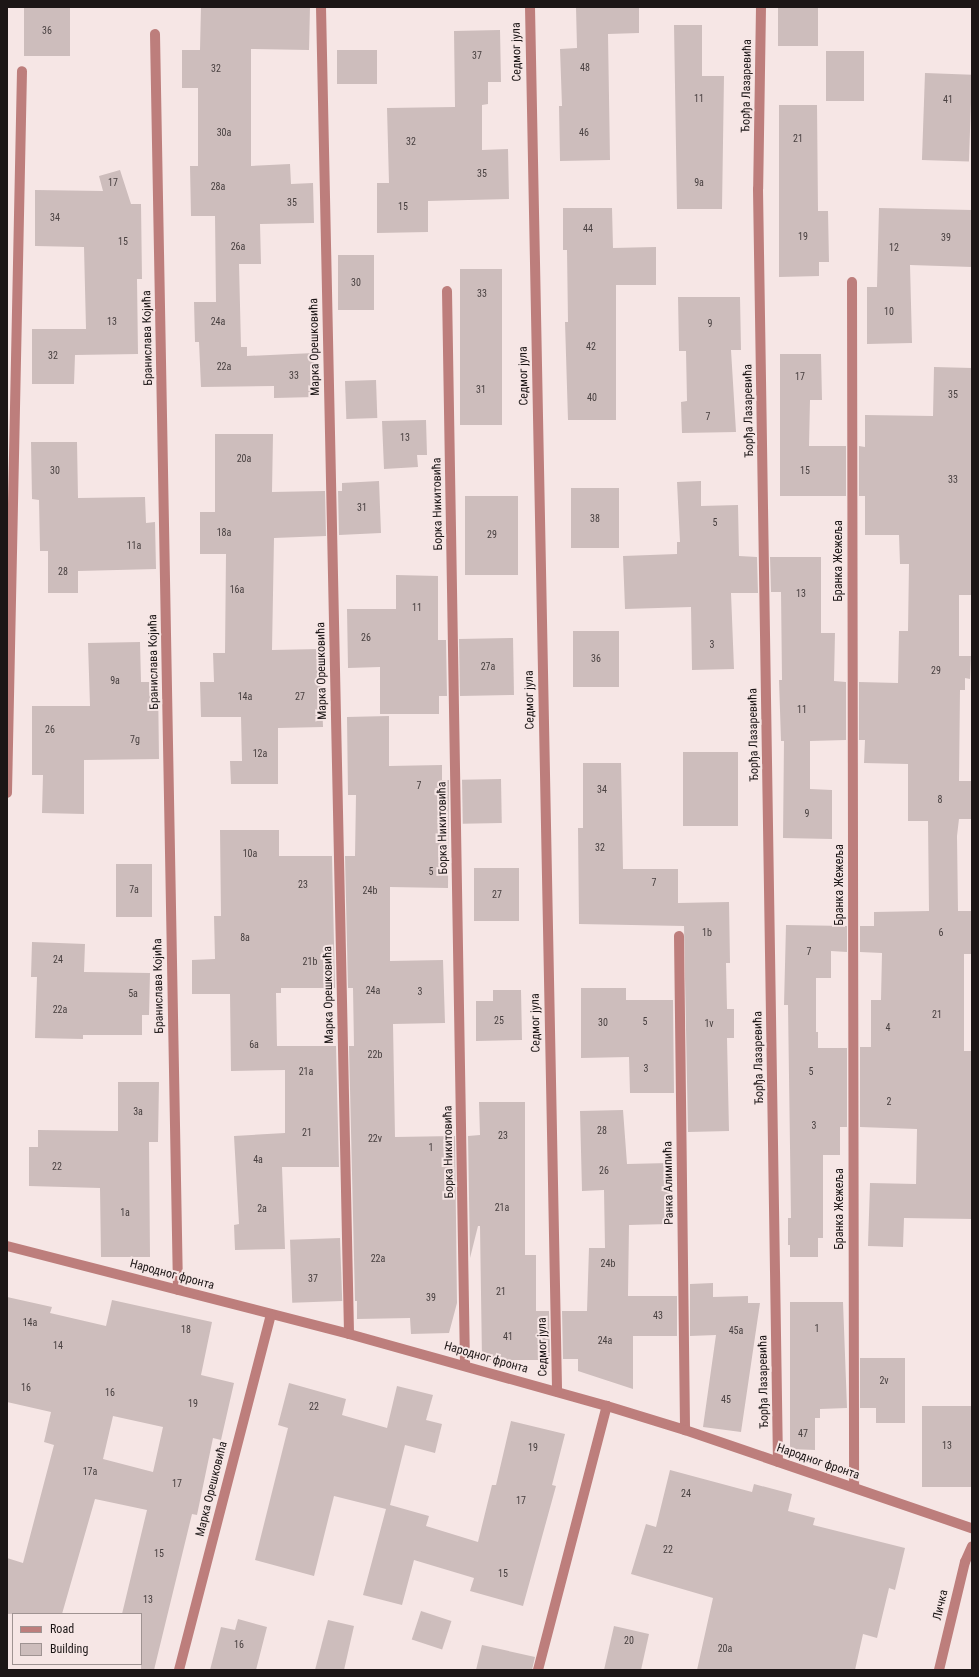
<!DOCTYPE html>
<html>
<head>
<meta charset="utf-8">
<style>
  body { margin:0 }
  #map { position:relative; width:979px; height:1677px; overflow:hidden; background:#f6e6e5; font-family:"Roboto Condensed",sans-serif }
  div>[style] { position:absolute }
  .building>* { inset:0; background:#cdbdbc; transform-origin:0 0 }
  .minor>* { height:10px; margin:-5px; padding:0 5px; transform-origin:5px; border-radius:5px; background:#bd7e7c }
  span { translate:-50% -50%; white-space:nowrap; text-align:center; line-height:1.15; -webkit-text-stroke:4px #f6e6e5; paint-order:stroke }
  .number-label { font-size:10px; color:#484040 }
  .number-label span { -webkit-text-stroke-width:0 }
  .street-label { font-size:12px; color:#1c1616 }
  .frame { position:absolute; inset:0; border:8px solid #1c1616; pointer-events:none }
  .legend { position:absolute; left:12px; top:1613px; width:130px; height:52px; box-sizing:border-box; background:#f6e6e5; border:1px solid #9f9392; margin:0; padding:5px 7px; list-style:none; font-size:12px; color:#1c1616 }
  .legend li { display:flex; align-items:center; gap:8px; height:20px }
  .legend b { width:20px; border:1px solid #9f9392 }
</style>
</head>
<body>
<div id="map">
  <div class="building">
    <div style="left:24px;top:7px;width:46px;height:49px"></div>
    <div style="clip-path:polygon(201px 7px,310px 7px,309px 50px,251px 49px,251px 166px,290px 164px,291px 184px,313px 183px,314px 223px,260px 224px,261px 264px,239px 264px,241px 347px,247px 347px,247px 356px,314px 353px,315px 397px,274px 398px,274px 386px,201px 387px,199px 342px,195px 342px,194px 302px,216px 302px,215px 216px,191px 216px,190px 166px,198px 166px,198px 88px,182px 88px,182px 50px,200px 50px)"></div>
    <div style="clip-path:polygon(576px 7px,639px 7px,639px 33px,608px 34px,610px 160px,560px 161px,559px 106px,562px 106px,560px 49px,577px 48px)"></div>
    <div style="left:778px;top:7px;width:40px;height:39px"></div>
    <div style="clip-path:polygon(674px 25px,702px 25px,702px 76px,724px 76px,722px 209px,677px 209px)"></div>
    <div style="clip-path:polygon(500px 30px,501px 82px,488px 82px,488px 104px,482px 105px,482px 150px,508px 149px,509px 199px,428px 201px,428px 232px,377px 233px,377px 183px,389px 183px,387px 108px,455px 107px,454px 31px)"></div>
    <div style="left:377px;top:50px;width:34px;height:40px;rotate:90deg"></div>
    <div style="left:826px;top:51px;width:38px;height:50px"></div>
    <div style="left:925px;top:73px;width:47px;height:87px;rotate:2deg"></div>
    <div style="clip-path:polygon(779px 105px,817px 105px,818px 211px,828px 211px,829px 262px,819px 262px,819px 276px,779px 277px)"></div>
    <div style="clip-path:polygon(120px 170px,131px 204px,141px 204px,142px 279px,137px 279px,138px 354px,75px 355px,74px 384px,32px 384px,32px 329px,86px 329px,84px 247px,35px 246px,35px 190px,103px 191px,99px 176px)"></div>
    <div style="clip-path:polygon(563px 208px,612px 208px,613px 248px,656px 247px,656px 285px,616px 285px,616px 420px,568px 420px,565px 322px,568px 322px,567px 250px,563px 250px)"></div>
    <div style="clip-path:polygon(879px 208px,972px 210px,972px 267px,910px 265px,912px 343px,867px 344px,867px 287px,877px 287px)"></div>
    <div style="left:338px;top:255px;width:36px;height:55px"></div>
    <div style="left:460px;top:269px;width:42px;height:156px"></div>
    <div style="clip-path:polygon(678px 297px,740px 297px,741px 350px,731px 350px,736px 432px,682px 433px,681px 402px,687px 401px,686px 351px,679px 351px)"></div>
    <div style="clip-path:polygon(780px 354px,821px 354px,822px 400px,810px 400px,809px 446px,846px 446px,846px 496px,780px 496px)"></div>
    <div style="clip-path:polygon(934px 367px,972px 368px,972px 595px,959px 595px,959px 656px,971px 656px,970px 679px,965px 678px,965px 690px,960px 690px,959px 781px,972px 781px,972px 819px,959px 819px,957px 836px,958px 911px,972px 911px,972px 954px,964px 954px,964px 1051px,972px 1051px,972px 1219px,904px 1218px,903px 1247px,868px 1246px,870px 1183px,916px 1184px,917px 1129px,860px 1127px,860px 1047px,871px 1047px,871px 1000px,881px 1000px,882px 953px,860px 952px,860px 926px,874px 926px,874px 912px,929px 911px,928px 821px,908px 821px,908px 764px,864px 763px,865px 740px,859px 740px,859px 682px,898px 683px,899px 631px,908px 631px,909px 564px,900px 564px,899px 535px,865px 535px,865px 496px,859px 496px,859px 446px,865px 447px,865px 415px,933px 416px)"></div>
    <div style="left:376px;top:380px;width:38px;height:31px;rotate:88deg"></div>
    <div style="clip-path:polygon(426px 420px,427px 455px,417px 455px,418px 467px,384px 469px,382px 421px)"></div>
    <div style="clip-path:polygon(215px 434px,273px 434px,272px 492px,325px 491px,326px 536px,274px 538px,272px 650px,320px 649px,323px 727px,278px 728px,278px 784px,231px 784px,230px 761px,242px 761px,241px 717px,201px 717px,200px 682px,214px 682px,213px 653px,225px 653px,226px 554px,200px 554px,200px 512px,215px 512px)"></div>
    <div style="clip-path:polygon(31px 442px,77px 442px,78px 498px,145px 497px,146px 523px,155px 522px,156px 569px,78px 571px,78px 593px,48px 593px,48px 551px,40px 551px,39px 500px,32px 499px)"></div>
    <div style="clip-path:polygon(379px 481px,381px 533px,339px 535px,338px 491px,342px 491px,342px 483px)"></div>
    <div style="clip-path:polygon(701px 481px,701px 506px,738px 505px,739px 556px,757px 557px,758px 593px,731px 593px,734px 669px,692px 670px,691px 607px,625px 609px,623px 556px,677px 554px,677px 542px,680px 542px,677px 482px)"></div>
    <div style="left:619px;top:488px;width:60px;height:48px;rotate:90deg"></div>
    <div style="left:465px;top:496px;width:53px;height:79px"></div>
    <div style="clip-path:polygon(770px 557px,821px 557px,821px 633px,835px 633px,834px 681px,846px 682px,846px 740px,810px 741px,810px 789px,832px 790px,832px 839px,783px 838px,784px 741px,781px 741px,779px 680px,782px 680px,781px 592px,771px 592px)"></div>
    <div style="clip-path:polygon(396px 575px,438px 576px,438px 640px,446px 640px,447px 696px,439px 696px,439px 714px,380px 714px,380px 667px,348px 668px,347px 609px,396px 609px)"></div>
    <div style="left:573px;top:631px;width:46px;height:56px"></div>
    <div style="left:513px;top:638px;width:57px;height:54px;rotate:89deg"></div>
    <div style="clip-path:polygon(140px 642px,141px 682px,158px 682px,159px 759px,84px 760px,84px 814px,42px 813px,43px 775px,32px 775px,32px 706px,90px 706px,88px 643px)"></div>
    <div style="clip-path:polygon(389px 716px,389px 766px,442px 765px,442px 780px,449px 780px,448px 888px,390px 887px,390px 961px,443px 960px,445px 1023px,393px 1024px,395px 1137px,455px 1136px,457px 1303px,449px 1333px,411px 1334px,410px 1318px,357px 1319px,357px 1301px,355px 1301px,349px 1046px,354px 1046px,353px 988px,348px 988px,345px 856px,355px 856px,356px 795px,348px 795px,347px 717px)"></div>
    <div style="left:683px;top:752px;width:55px;height:74px"></div>
    <div style="clip-path:polygon(583px 763px,621px 763px,623px 869px,678px 869px,678px 903px,729px 902px,730px 963px,726px 963px,727px 1009px,734px 1009px,734px 1038px,727px 1038px,729px 1131px,688px 1132px,684px 926px,579px 924px,578px 828px,583px 828px)"></div>
    <div style="left:501px;top:779px;width:44px;height:39px;rotate:89deg"></div>
    <div style="clip-path:polygon(220px 830px,279px 830px,279px 856px,332px 856px,335px 988px,281px 988px,281px 993px,276px 993px,277px 1046px,336px 1046px,339px 1167px,282px 1167px,285px 1249px,235px 1250px,234px 1225px,239px 1224px,234px 1136px,285px 1133px,285px 1070px,231px 1071px,230px 994px,192px 994px,192px 960px,215px 959px,214px 916px,221px 916px)"></div>
    <div style="left:116px;top:864px;width:36px;height:53px"></div>
    <div style="left:519px;top:868px;width:53px;height:45px;rotate:90deg"></div>
    <div style="clip-path:polygon(786px 925px,847px 926px,847px 952px,831px 951px,831px 978px,816px 978px,816px 1032px,818px 1032px,818px 1048px,847px 1048px,847px 1127px,840px 1127px,840px 1155px,823px 1155px,823px 1238px,818px 1238px,818px 1257px,790px 1257px,790px 1245px,788px 1245px,788px 1218px,791px 1218px,788px 1005px,784px 1005px)"></div>
    <div style="clip-path:polygon(32px 942px,85px 944px,84px 972px,150px 973px,149px 1015px,142px 1015px,142px 1035px,83px 1035px,83px 1039px,35px 1038px,37px 977px,31px 977px)"></div>
    <div style="clip-path:polygon(581px 988px,626px 988px,626px 1000px,673px 1000px,674px 1093px,630px 1093px,629px 1057px,581px 1058px)"></div>
    <div style="clip-path:polygon(493px 990px,521px 990px,522px 1040px,476px 1041px,476px 1001px,493px 1001px)"></div>
    <div style="clip-path:polygon(118px 1082px,159px 1082px,158px 1142px,149px 1142px,150px 1257px,101px 1257px,100px 1188px,29px 1186px,29px 1147px,38px 1147px,38px 1130px,118px 1131px)"></div>
    <div style="clip-path:polygon(479px 1102px,525px 1102px,525px 1255px,536px 1255px,536px 1311px,549px 1311px,550px 1360px,482px 1360px,480px 1226px,478px 1226px,470px 1258px,468px 1136px,480px 1135px)"></div>
    <div style="clip-path:polygon(623px 1110px,627px 1164px,669px 1163px,670px 1224px,629px 1225px,628px 1296px,677px 1296px,677px 1336px,633px 1336px,633px 1389px,578px 1371px,578px 1359px,563px 1359px,562px 1311px,587px 1311px,589px 1248px,605px 1248px,604px 1190px,582px 1191px,580px 1111px)"></div>
    <div style="left:340px;top:1238px;width:63px;height:50px;rotate:88deg"></div>
    <div style="clip-path:polygon(713px 1283px,713px 1297px,748px 1296px,748px 1303px,760px 1303px,741px 1432px,703px 1427px,716px 1335px,690px 1336px,690px 1284px)"></div>
    <div style="clip-path:polygon(evenodd,7px 1297px,52px 1307px,50px 1313px,106px 1326px,112px 1300px,212px 1322px,201px 1375px,234px 1383px,221px 1440px,213px 1438px,197px 1515px,192px 1514px,154px 1670px,141px 1670px,141px 1614px,122px 1614px,147px 1510px,95px 1499px,62px 1614px,7px 1614px,7px 1558px,23px 1563px,54px 1445px,44px 1442px,51px 1412px,7px 1402px,7px 1297px,113px 1416px,163px 1427px,153px 1472px,103px 1459px,113px 1416px)"></div>
    <div style="clip-path:polygon(790px 1302px,843px 1302px,847px 1408px,820px 1409px,820px 1418px,815px 1418px,815px 1450px,790px 1449px)"></div>
    <div style="clip-path:polygon(860px 1358px,905px 1358px,905px 1423px,876px 1423px,876px 1408px,860px 1408px)"></div>
    <div style="clip-path:polygon(289px 1383px,346px 1399px,342px 1415px,387px 1428px,397px 1386px,433px 1395px,426px 1420px,442px 1424px,435px 1453px,405px 1445px,390px 1505px,429px 1516px,426px 1526px,478px 1542px,492px 1485px,496px 1485px,511px 1421px,565px 1434px,552px 1485px,556px 1486px,523px 1606px,470px 1591px,474px 1578px,414px 1560px,402px 1605px,363px 1595px,386px 1509px,334px 1496px,314px 1576px,255px 1560px,288px 1428px,278px 1425px)"></div>
    <div style="left:922px;top:1406px;width:50px;height:81px"></div>
    <div style="clip-path:polygon(670px 1470px,752px 1492px,754px 1484px,792px 1494px,788px 1511px,815px 1518px,813px 1525px,905px 1548px,895px 1590px,889px 1588px,877px 1638px,863px 1634px,855px 1670px,697px 1670px,713px 1598px,631px 1574px,646px 1524px,656px 1527px)"></div>
    <div style="left:421px;top:1611px;width:32px;height:30px;rotate:18deg"></div>
    <div style="clip-path:polygon(238px 1619px,267px 1627px,256px 1670px,210px 1670px,221px 1627px,235px 1630px)"></div>
    <div style="clip-path:polygon(328px 1620px,354px 1626px,344px 1670px,315px 1670px)"></div>
    <div style="clip-path:polygon(614px 1626px,649px 1634px,641px 1670px,604px 1670px)"></div>
    <div style="clip-path:polygon(482px 1645px,535px 1657px,532px 1670px,476px 1670px)"></div>
  </div>
  <div class="minor">
    <div style="left:321px;top:7px;width:1327px;rotate:88.79deg"></div>
    <div style="left:530px;top:7px;width:1385px;rotate:88.88deg"></div>
    <div style="left:761px;top:7px;width:182px;rotate:90.9deg"></div>
    <div style="left:758px;top:189px;width:1273px;rotate:89.1deg"></div>
    <div style="left:155px;top:34px;width:1256px;rotate:88.95deg"></div>
    <div style="left:852px;top:282px;width:1205px;rotate:89.9deg"></div>
    <div style="left:447px;top:291px;width:1074px;rotate:89.04deg"></div>
    <div style="left:7px;top:793px;width:722px;rotate:-88.81deg"></div>
    <div style="left:679px;top:936px;width:494px;rotate:89.3deg"></div>
    <div style="left:7px;top:1246px;width:353px;rotate:14.4deg"></div>
    <div style="left:349px;top:1334px;width:268px;rotate:15.6deg"></div>
    <div style="left:607px;top:1406px;width:82px;rotate:17.1deg"></div>
    <div style="left:685px;top:1430px;width:303px;rotate:18.9deg"></div>
    <div style="left:179px;top:1670px;width:367px;rotate:-75.5deg"></div>
    <div style="left:538px;top:1670px;width:273px;rotate:-75.4deg"></div>
    <div style="left:939px;top:1670px;width:111px;rotate:-76.5deg"></div>
    <div style="left:965px;top:1562px;width:17px;rotate:-66deg"></div>
  </div>
  <div class="number-label">
    <span style="left:47px;top:31px">36</span>
    <span style="left:477px;top:56px">37</span>
    <span style="left:585px;top:68px">48</span>
    <span style="left:216px;top:69px">32</span>
    <span style="left:699px;top:99px">11</span>
    <span style="left:948px;top:100px">41</span>
    <span style="left:224px;top:133px">30a</span>
    <span style="left:584px;top:133px">46</span>
    <span style="left:798px;top:139px">21</span>
    <span style="left:411px;top:142px">32</span>
    <span style="left:482px;top:174px">35</span>
    <span style="left:113px;top:183px">17</span>
    <span style="left:699px;top:183px">9a</span>
    <span style="left:218px;top:187px">28a</span>
    <span style="left:292px;top:203px">35</span>
    <span style="left:403px;top:207px">15</span>
    <span style="left:55px;top:218px">34</span>
    <span style="left:588px;top:229px">44</span>
    <span style="left:803px;top:237px">19</span>
    <span style="left:946px;top:238px">39</span>
    <span style="left:123px;top:242px">15</span>
    <span style="left:238px;top:247px">26a</span>
    <span style="left:894px;top:248px">12</span>
    <span style="left:356px;top:283px">30</span>
    <span style="left:482px;top:294px">33</span>
    <span style="left:889px;top:312px">10</span>
    <span style="left:112px;top:322px">13</span>
    <span style="left:218px;top:322px">24a</span>
    <span style="left:710px;top:324px">9</span>
    <span style="left:591px;top:347px">42</span>
    <span style="left:53px;top:356px">32</span>
    <span style="left:224px;top:367px">22a</span>
    <span style="left:294px;top:376px">33</span>
    <span style="left:800px;top:377px">17</span>
    <span style="left:481px;top:390px">31</span>
    <span style="left:953px;top:395px">35</span>
    <span style="left:592px;top:398px">40</span>
    <span style="left:708px;top:417px">7</span>
    <span style="left:405px;top:438px">13</span>
    <span style="left:244px;top:459px">20a</span>
    <span style="left:55px;top:471px">30</span>
    <span style="left:805px;top:471px">15</span>
    <span style="left:953px;top:480px">33</span>
    <span style="left:362px;top:508px">31</span>
    <span style="left:595px;top:519px">38</span>
    <span style="left:715px;top:523px">5</span>
    <span style="left:224px;top:533px">18a</span>
    <span style="left:492px;top:535px">29</span>
    <span style="left:134px;top:546px">11a</span>
    <span style="left:63px;top:572px">28</span>
    <span style="left:237px;top:590px">16a</span>
    <span style="left:801px;top:594px">13</span>
    <span style="left:417px;top:608px">11</span>
    <span style="left:366px;top:638px">26</span>
    <span style="left:712px;top:645px">3</span>
    <span style="left:596px;top:659px">36</span>
    <span style="left:488px;top:667px">27a</span>
    <span style="left:936px;top:671px">29</span>
    <span style="left:115px;top:681px">9a</span>
    <span style="left:245px;top:697px">14a</span>
    <span style="left:300px;top:697px">27</span>
    <span style="left:802px;top:710px">11</span>
    <span style="left:50px;top:730px">26</span>
    <span style="left:135px;top:740px">7g</span>
    <span style="left:260px;top:754px">12a</span>
    <span style="left:419px;top:786px">7</span>
    <span style="left:602px;top:790px">34</span>
    <span style="left:940px;top:800px">8</span>
    <span style="left:807px;top:814px">9</span>
    <span style="left:600px;top:848px">32</span>
    <span style="left:250px;top:854px">10a</span>
    <span style="left:431px;top:872px">5</span>
    <span style="left:654px;top:883px">7</span>
    <span style="left:303px;top:885px">23</span>
    <span style="left:134px;top:890px">7a</span>
    <span style="left:370px;top:891px">24b</span>
    <span style="left:497px;top:895px">27</span>
    <span style="left:707px;top:933px">1b</span>
    <span style="left:941px;top:933px">6</span>
    <span style="left:245px;top:938px">8a</span>
    <span style="left:809px;top:952px">7</span>
    <span style="left:58px;top:960px">24</span>
    <span style="left:310px;top:962px">21b</span>
    <span style="left:373px;top:991px">24a</span>
    <span style="left:420px;top:992px">3</span>
    <span style="left:133px;top:994px">5a</span>
    <span style="left:60px;top:1010px">22a</span>
    <span style="left:937px;top:1015px">21</span>
    <span style="left:499px;top:1021px">25</span>
    <span style="left:645px;top:1022px">5</span>
    <span style="left:603px;top:1023px">30</span>
    <span style="left:709px;top:1024px">1v</span>
    <span style="left:888px;top:1028px">4</span>
    <span style="left:254px;top:1045px">6a</span>
    <span style="left:375px;top:1055px">22b</span>
    <span style="left:646px;top:1069px">3</span>
    <span style="left:306px;top:1072px">21a</span>
    <span style="left:811px;top:1072px">5</span>
    <span style="left:889px;top:1102px">2</span>
    <span style="left:138px;top:1112px">3a</span>
    <span style="left:814px;top:1126px">3</span>
    <span style="left:602px;top:1131px">28</span>
    <span style="left:307px;top:1133px">21</span>
    <span style="left:503px;top:1136px">23</span>
    <span style="left:375px;top:1139px">22v</span>
    <span style="left:431px;top:1148px">1</span>
    <span style="left:258px;top:1160px">4a</span>
    <span style="left:57px;top:1167px">22</span>
    <span style="left:604px;top:1171px">26</span>
    <span style="left:502px;top:1208px">21a</span>
    <span style="left:262px;top:1209px">2a</span>
    <span style="left:125px;top:1213px">1a</span>
    <span style="left:378px;top:1259px">22a</span>
    <span style="left:608px;top:1264px">24b</span>
    <span style="left:313px;top:1279px">37</span>
    <span style="left:501px;top:1292px">21</span>
    <span style="left:431px;top:1298px">39</span>
    <span style="left:658px;top:1316px">43</span>
    <span style="left:30px;top:1323px">14a</span>
    <span style="left:817px;top:1329px">1</span>
    <span style="left:186px;top:1330px">18</span>
    <span style="left:736px;top:1331px">45a</span>
    <span style="left:508px;top:1337px">41</span>
    <span style="left:605px;top:1341px">24a</span>
    <span style="left:58px;top:1346px">14</span>
    <span style="left:884px;top:1381px">2v</span>
    <span style="left:26px;top:1388px">16</span>
    <span style="left:110px;top:1393px">16</span>
    <span style="left:726px;top:1400px">45</span>
    <span style="left:193px;top:1404px">19</span>
    <span style="left:314px;top:1407px">22</span>
    <span style="left:803px;top:1434px">47</span>
    <span style="left:947px;top:1446px">13</span>
    <span style="left:533px;top:1448px">19</span>
    <span style="left:90px;top:1472px">17a</span>
    <span style="left:177px;top:1484px">17</span>
    <span style="left:686px;top:1494px">24</span>
    <span style="left:521px;top:1501px">17</span>
    <span style="left:668px;top:1550px">22</span>
    <span style="left:159px;top:1554px">15</span>
    <span style="left:503px;top:1574px">15</span>
    <span style="left:148px;top:1600px">13</span>
    <span style="left:629px;top:1641px">20</span>
    <span style="left:239px;top:1645px">16</span>
    <span style="left:725px;top:1649px">20a</span>
  </div>
  <div class="street-label">
    <span style="left:517px;top:52px;rotate:-91deg">Седмог јула</span>
    <span style="left:747px;top:86px;rotate:-89deg">Ђорђа Лазаревића</span>
    <span style="left:148px;top:338px;rotate:-91deg">Бранислава Којића</span>
    <span style="left:315px;top:347px;rotate:-91deg">Марка Орешковића</span>
    <span style="left:524px;top:376px;rotate:-91deg">Седмог јула</span>
    <span style="left:749px;top:411px;rotate:-91deg">Ђорђа Лазаревића</span>
    <span style="left:438px;top:504px;rotate:-91deg">Борка Никитовића</span>
    <span style="left:839px;top:561px;rotate:-90deg">Бранка Жежеља</span>
    <span style="left:154px;top:662px;rotate:-91deg">Бранислава Којића</span>
    <span style="left:322px;top:671px;rotate:-91deg">Марка Орешковића</span>
    <span style="left:530px;top:700px;rotate:-91deg">Седмог јула</span>
    <span style="left:754px;top:735px;rotate:-91deg">Ђорђа Лазаревића</span>
    <span style="left:443px;top:828px;rotate:-91deg">Борка Никитовића</span>
    <span style="left:840px;top:885px;rotate:-90deg">Бранка Жежеља</span>
    <span style="left:159px;top:986px;rotate:-91deg">Бранислава Којића</span>
    <span style="left:329px;top:995px;rotate:-91deg">Марка Орешковића</span>
    <span style="left:536px;top:1023px;rotate:-91deg">Седмог јула</span>
    <span style="left:759px;top:1058px;rotate:-91deg">Ђорђа Лазаревића</span>
    <span style="left:449px;top:1152px;rotate:-91deg">Борка Никитовића</span>
    <span style="left:669px;top:1183px;rotate:-91deg">Ранка Алимпића</span>
    <span style="left:840px;top:1209px;rotate:-90deg">Бранка Жежеља</span>
    <span style="left:172px;top:1275px;rotate:15deg">Народног фронта</span>
    <span style="left:543px;top:1347px;rotate:-91deg">Седмог јула</span>
    <span style="left:486px;top:1358px;rotate:16deg">Народног фронта</span>
    <span style="left:764px;top:1382px;rotate:-91deg">Ђорђа Лазаревића</span>
    <span style="left:818px;top:1462px;rotate:19deg">Народног фронта</span>
    <span style="left:212px;top:1489px;rotate:-76deg">Марка Орешковића</span>
    <span style="left:941px;top:1605px;rotate:-77deg">Личка</span>
  </div>
  <div class="frame"></div>
  <ul class="legend">
  <li><b style="height:5px;background:#bd7e7c"></b>Road</li>
  <li><b style="height:11px;background:#cdbdbc"></b>Building</li>
  </ul>
</div>
</body>
</html>
